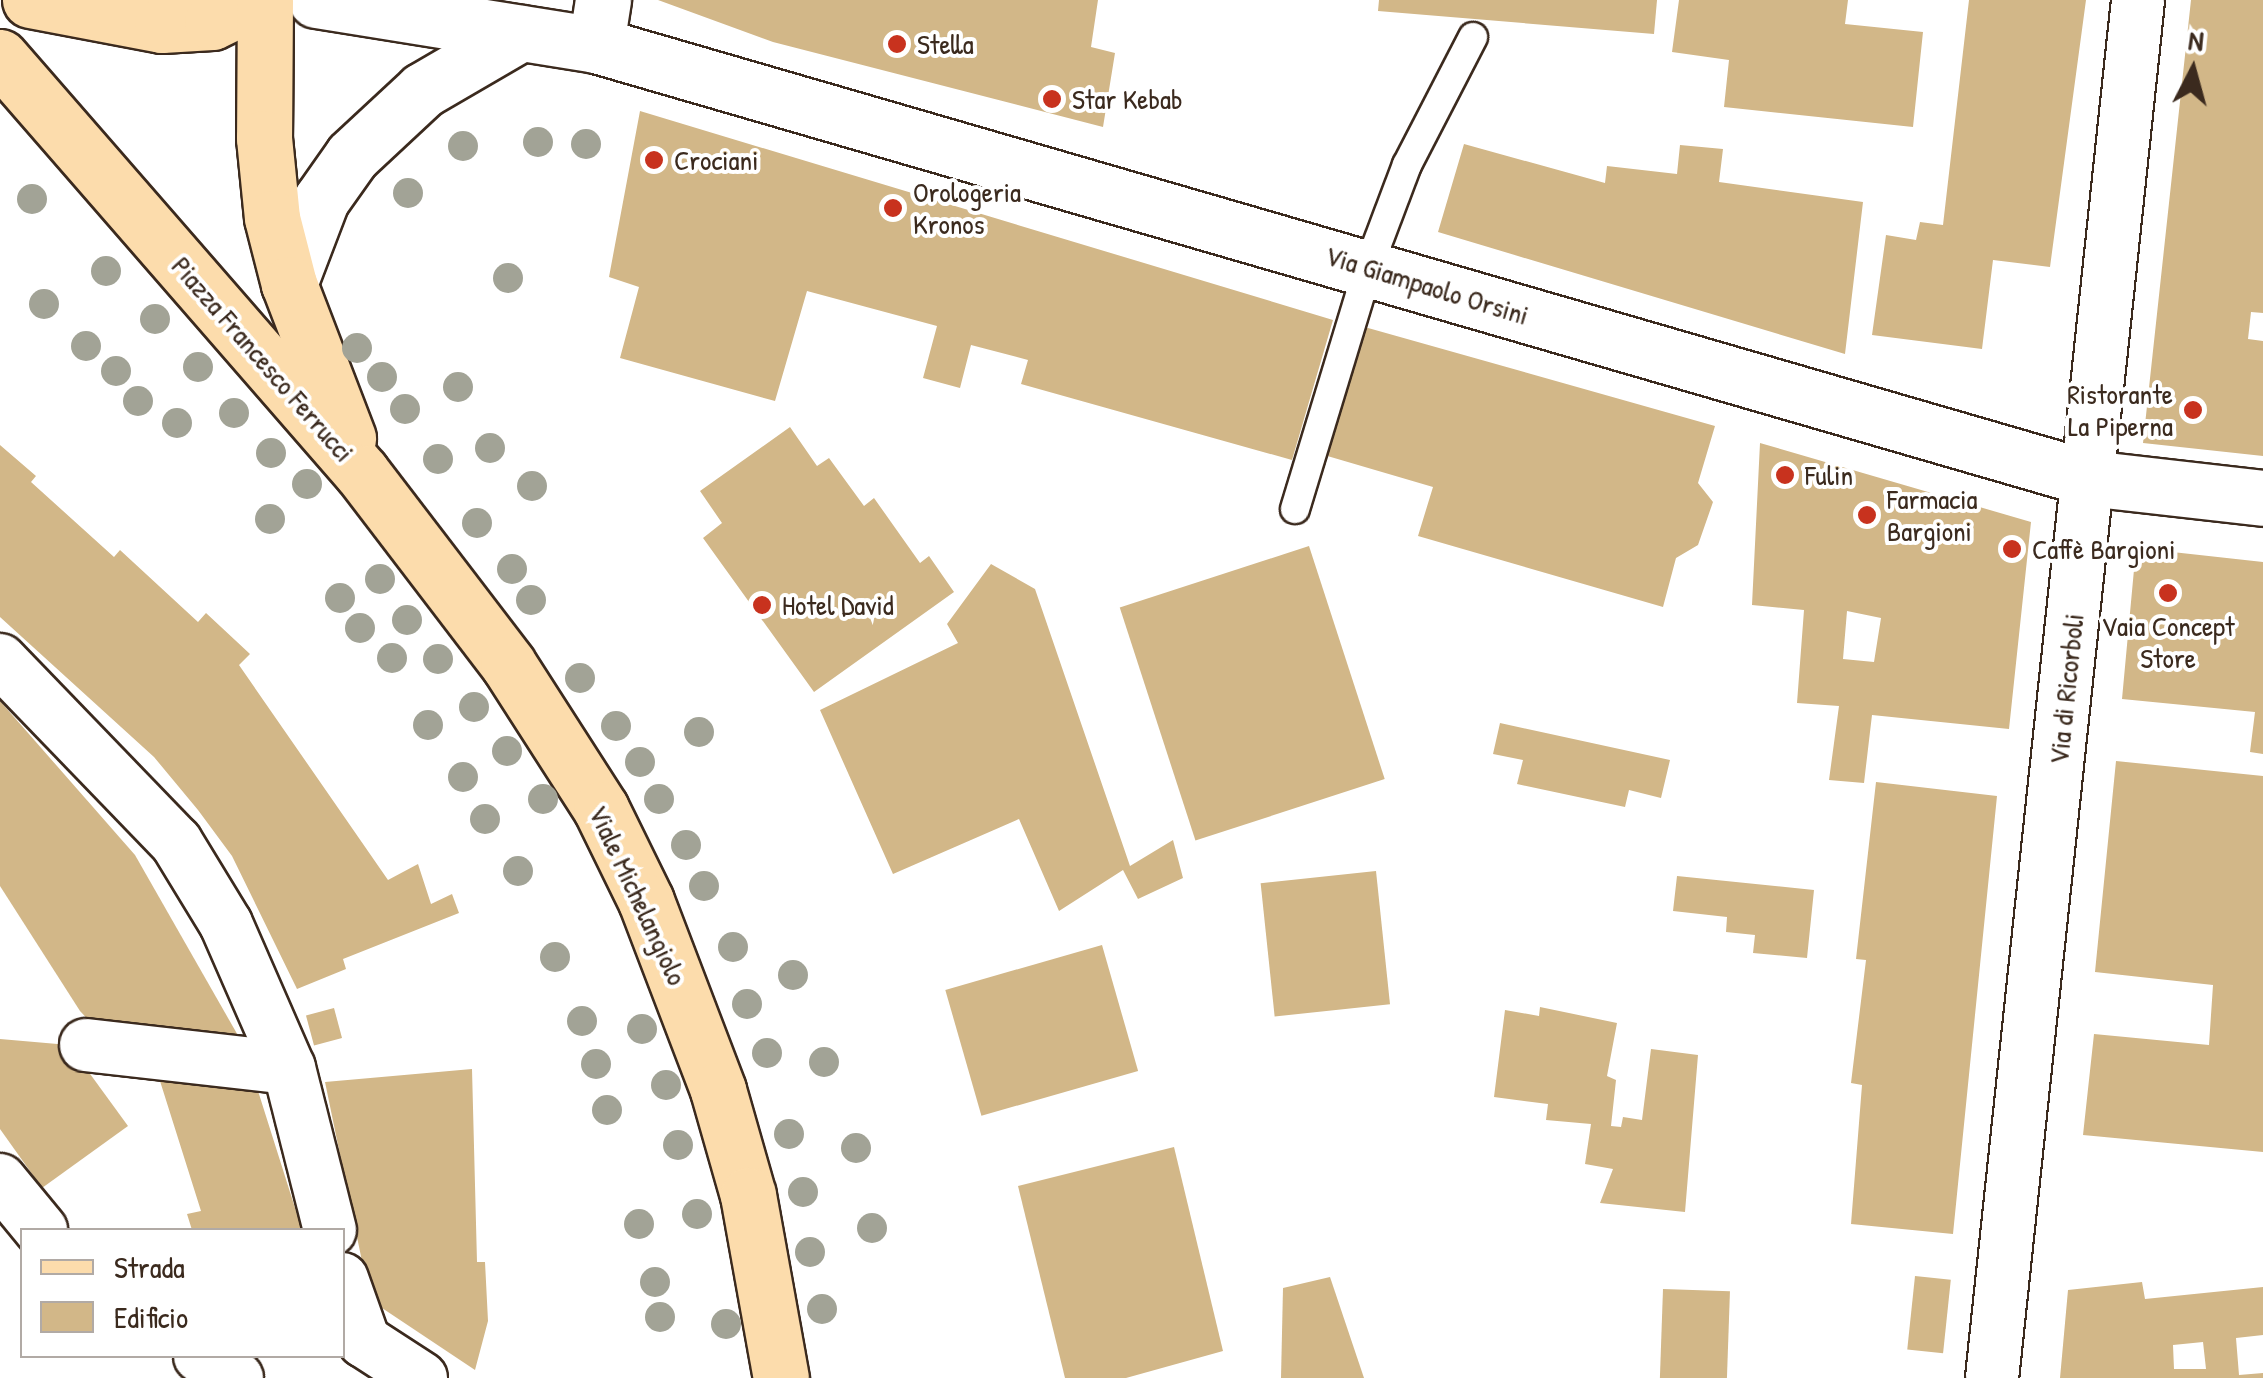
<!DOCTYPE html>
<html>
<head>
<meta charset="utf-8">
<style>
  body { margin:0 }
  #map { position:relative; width:2263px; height:1378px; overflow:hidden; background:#fff; font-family:"Patrick Hand",sans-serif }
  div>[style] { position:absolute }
  .building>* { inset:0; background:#d2b788; transform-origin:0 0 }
  .roads { filter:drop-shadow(2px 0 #3b2a1e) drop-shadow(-2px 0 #3b2a1e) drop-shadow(0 2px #3b2a1e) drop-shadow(0 -2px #3b2a1e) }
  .lane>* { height:28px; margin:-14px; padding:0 14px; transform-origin:14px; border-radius:14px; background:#fff }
  .street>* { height:52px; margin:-26px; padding:0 26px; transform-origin:26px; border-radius:26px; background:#fff }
  .secondary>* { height:55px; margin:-27.5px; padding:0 27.5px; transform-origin:27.5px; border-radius:27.5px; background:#fff }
  .primary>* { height:55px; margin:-27.5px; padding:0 27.5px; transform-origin:27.5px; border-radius:27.5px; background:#fcdcac }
  .trees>* { width:30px; height:30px; margin:-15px; border-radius:50%; background:#a2a396 }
  .dots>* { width:28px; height:28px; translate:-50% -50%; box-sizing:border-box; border:5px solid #fff; border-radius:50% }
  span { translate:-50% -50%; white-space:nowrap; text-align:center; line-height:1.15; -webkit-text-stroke:8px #fff; paint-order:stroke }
  .poi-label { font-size:28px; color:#3b2a1e }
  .left { translate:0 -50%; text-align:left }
  .right { translate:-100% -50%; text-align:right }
  .street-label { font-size:28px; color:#3b2a1e }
  .legend { position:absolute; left:20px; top:1228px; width:325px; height:130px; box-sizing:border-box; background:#fff; border:2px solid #b1aaa5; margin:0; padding:12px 18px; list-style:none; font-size:30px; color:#3b2a1e }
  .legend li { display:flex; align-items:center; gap:20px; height:50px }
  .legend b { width:50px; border:2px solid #b1aaa5 }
  .north { position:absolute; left:2143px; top:20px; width:100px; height:100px; -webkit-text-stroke:8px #fff; paint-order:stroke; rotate:6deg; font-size:28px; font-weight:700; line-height:40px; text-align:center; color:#3b2a1e }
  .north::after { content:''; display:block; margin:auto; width:35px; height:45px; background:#3b2a1e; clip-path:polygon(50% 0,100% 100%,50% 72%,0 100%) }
</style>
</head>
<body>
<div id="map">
  <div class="building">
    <div style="clip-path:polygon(658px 0,1098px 0,1091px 47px,1115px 53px,1103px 127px,773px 42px)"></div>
    <div style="clip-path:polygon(1379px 0,1657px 0,1654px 34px,1378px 11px)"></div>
    <div style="clip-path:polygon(1679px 0,1848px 0,1845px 24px,1923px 32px,1913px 127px,1724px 107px,1729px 60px,1672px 52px)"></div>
    <div style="clip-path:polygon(1969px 0,2086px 0,2050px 267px,1993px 260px,1982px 349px,1872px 335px,1886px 235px,1916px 240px,1920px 222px,1943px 225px)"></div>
    <div style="clip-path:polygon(2191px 0,2263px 0,2263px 313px,2251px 312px,2248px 339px,2263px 341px,2263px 456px,2143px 443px)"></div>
    <div style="clip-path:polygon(640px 111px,1333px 320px,1292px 460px,1021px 384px,1028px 360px,971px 345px,960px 388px,923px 378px,937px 326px,807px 291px,775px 401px,620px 358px,639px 287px,609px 277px)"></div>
    <div style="clip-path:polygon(1464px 144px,1605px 183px,1607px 166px,1677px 174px,1680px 145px,1723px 149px,1719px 182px,1863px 202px,1845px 354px,1438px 232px)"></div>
    <div style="clip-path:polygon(1361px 326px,1715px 426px,1698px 483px,1713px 502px,1698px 545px,1676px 558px,1663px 607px,1418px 536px,1433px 487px,1324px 455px)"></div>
    <div style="clip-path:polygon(790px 427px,817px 466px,829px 458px,864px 506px,874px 498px,920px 563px,929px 556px,954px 592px,814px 692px,703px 538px,722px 523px,700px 491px)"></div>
    <div style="clip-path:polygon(evenodd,1760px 443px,2031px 522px,2009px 729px,1872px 715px,1864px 783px,1829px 780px,1839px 706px,1797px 703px,1804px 610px,1752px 605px,1760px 443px,1847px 611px,1881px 618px,1874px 662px,1843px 659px,1847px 611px)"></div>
    <div style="clip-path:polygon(0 445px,36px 476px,31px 482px,114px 557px,120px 550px,198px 622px,206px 613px,250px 654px,239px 665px,388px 880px,418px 864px,431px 904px,452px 894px,459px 913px,343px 959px,346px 969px,297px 989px,232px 856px,198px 810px,154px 757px,0 617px)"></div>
    <div style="left:1309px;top:546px;width:245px;height:199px;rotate:72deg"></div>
    <div style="clip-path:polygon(2136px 548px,2263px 562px,2263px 754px,2250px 752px,2255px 712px,2122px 699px)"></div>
    <div style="clip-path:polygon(991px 564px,1035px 589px,1130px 866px,1173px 840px,1183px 878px,1138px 899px,1123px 870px,1059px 911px,1019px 819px,893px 874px,820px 710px,958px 643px,947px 624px)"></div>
    <div style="clip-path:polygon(0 701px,135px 855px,240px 1039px,107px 1040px,80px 1011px,0 886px)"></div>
    <div style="clip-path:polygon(1500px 723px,1670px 760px,1661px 798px,1629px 790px,1625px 807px,1517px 784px,1523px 760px,1493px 754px)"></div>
    <div style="clip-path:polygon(2116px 761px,2263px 776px,2263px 1152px,2083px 1135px,2094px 1034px,2209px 1045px,2213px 985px,2095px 972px)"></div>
    <div style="clip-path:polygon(1876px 782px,1997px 796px,1953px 1234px,1851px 1224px,1862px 1085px,1851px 1083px,1866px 960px,1856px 959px)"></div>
    <div style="left:1376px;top:871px;width:134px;height:116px;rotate:84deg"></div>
    <div style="clip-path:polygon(1677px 876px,1814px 890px,1807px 958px,1753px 953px,1755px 935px,1726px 932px,1727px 917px,1673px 911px)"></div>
    <div style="left:1102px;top:945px;width:131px;height:163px;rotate:74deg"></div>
    <div style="clip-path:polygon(1540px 1007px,1617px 1023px,1607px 1076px,1616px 1080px,1611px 1126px,1621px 1127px,1623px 1117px,1642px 1120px,1651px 1049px,1698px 1055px,1685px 1212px,1600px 1203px,1613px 1169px,1585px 1164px,1591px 1124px,1546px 1120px,1548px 1104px,1494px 1097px,1505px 1010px,1539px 1016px)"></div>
    <div style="left:334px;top:1008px;width:31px;height:29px;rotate:75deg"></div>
    <div style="clip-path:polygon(0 1039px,69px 1045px,128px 1126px,42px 1188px,0 1129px)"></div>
    <div style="clip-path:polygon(154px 1062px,252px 1072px,302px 1230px,192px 1230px,187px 1214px,201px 1211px)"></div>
    <div style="clip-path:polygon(472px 1069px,477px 1262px,485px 1262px,488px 1321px,475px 1370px,370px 1300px,325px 1082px)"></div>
    <div style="clip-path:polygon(1174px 1147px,1223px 1351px,1126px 1378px,1065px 1378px,1018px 1186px)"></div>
    <div style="left:1915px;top:1276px;width:36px;height:74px;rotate:6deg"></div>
    <div style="clip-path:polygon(1330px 1277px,1364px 1378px,1281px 1378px,1283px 1288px)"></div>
    <div style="clip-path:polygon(evenodd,2142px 1282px,2145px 1299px,2263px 1287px,2263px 1335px,2236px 1338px,2239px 1375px,2263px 1373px,2263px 1378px,2060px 1378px,2068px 1290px,2142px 1282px,2203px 1342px,2206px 1369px,2174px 1369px,2173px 1345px,2203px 1342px)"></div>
    <div style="left:1663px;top:1289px;width:67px;height:89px;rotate:2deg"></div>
  </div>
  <div class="roads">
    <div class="lane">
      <div style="left:1295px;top:509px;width:252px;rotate:-73.1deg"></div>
      <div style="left:1368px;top:268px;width:110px;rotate:-69.3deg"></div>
      <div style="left:1407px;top:165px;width:144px;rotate:-62.7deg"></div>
    </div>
    <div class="street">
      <div style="left:0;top:660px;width:253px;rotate:46deg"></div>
      <div style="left:176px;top:842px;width:96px;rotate:58.6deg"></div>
      <div style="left:226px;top:924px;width:157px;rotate:66.4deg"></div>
      <div style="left:289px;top:1068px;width:167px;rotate:75.8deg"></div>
      <div style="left:86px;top:1045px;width:204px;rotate:6.5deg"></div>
      <div style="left:0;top:1180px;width:65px;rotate:50.6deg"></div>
      <div style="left:342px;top:1279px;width:66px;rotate:70.5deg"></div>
      <div style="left:364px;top:1341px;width:68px;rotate:33deg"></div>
      <div style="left:200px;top:1356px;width:43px;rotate:30.7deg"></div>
      <div style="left:1992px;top:1378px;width:1386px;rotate:-83.95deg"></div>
    </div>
    <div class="secondary">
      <div style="left:316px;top:0;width:284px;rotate:9.1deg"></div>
      <div style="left:596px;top:45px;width:1554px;rotate:16.18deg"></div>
      <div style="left:2088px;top:478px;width:176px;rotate:6.5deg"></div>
      <div style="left:596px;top:45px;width:46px;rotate:-81.2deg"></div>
      <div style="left:289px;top:284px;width:90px;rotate:-69.1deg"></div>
      <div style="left:321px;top:200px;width:54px;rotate:-54.8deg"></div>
      <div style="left:352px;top:156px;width:97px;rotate:-42.9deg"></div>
      <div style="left:423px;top:90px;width:113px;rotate:-30.2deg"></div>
    </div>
    <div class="primary">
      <div style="left:30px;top:0;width:134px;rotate:10.7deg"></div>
      <div style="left:162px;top:25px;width:50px;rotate:-3.4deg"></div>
      <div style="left:212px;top:22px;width:50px;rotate:-26.1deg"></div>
      <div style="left:265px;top:0;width:138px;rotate:90.4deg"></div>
      <div style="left:264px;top:138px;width:80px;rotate:84.3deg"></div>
      <div style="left:272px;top:218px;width:68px;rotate:75.6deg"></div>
      <div style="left:289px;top:284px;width:165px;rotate:69deg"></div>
      <div style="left:0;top:57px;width:551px;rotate:48.97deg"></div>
      <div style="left:362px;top:473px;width:240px;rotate:52.6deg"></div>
      <div style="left:508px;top:664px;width:172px;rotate:57.3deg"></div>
      <div style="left:601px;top:809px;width:102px;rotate:63.9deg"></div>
      <div style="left:646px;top:901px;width:202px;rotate:69.1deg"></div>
      <div style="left:718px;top:1090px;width:109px;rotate:74.1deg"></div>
      <div style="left:748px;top:1195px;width:186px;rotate:79.8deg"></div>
    </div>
  </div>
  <div class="trees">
    <div style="left:538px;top:142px"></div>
    <div style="left:586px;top:144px"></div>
    <div style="left:463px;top:146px"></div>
    <div style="left:408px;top:193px"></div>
    <div style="left:32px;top:199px"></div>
    <div style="left:106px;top:271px"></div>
    <div style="left:508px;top:278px"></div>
    <div style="left:44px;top:304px"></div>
    <div style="left:155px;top:319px"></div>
    <div style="left:86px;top:346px"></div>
    <div style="left:357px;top:348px"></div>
    <div style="left:198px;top:367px"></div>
    <div style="left:116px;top:371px"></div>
    <div style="left:382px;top:377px"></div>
    <div style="left:458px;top:387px"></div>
    <div style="left:138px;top:401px"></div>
    <div style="left:405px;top:409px"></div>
    <div style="left:234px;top:413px"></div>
    <div style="left:177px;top:423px"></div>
    <div style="left:490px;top:448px"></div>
    <div style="left:271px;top:453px"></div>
    <div style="left:438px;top:459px"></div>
    <div style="left:307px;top:484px"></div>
    <div style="left:532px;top:486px"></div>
    <div style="left:270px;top:519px"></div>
    <div style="left:477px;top:523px"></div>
    <div style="left:512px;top:569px"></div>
    <div style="left:380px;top:579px"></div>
    <div style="left:340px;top:598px"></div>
    <div style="left:531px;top:600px"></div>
    <div style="left:407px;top:620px"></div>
    <div style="left:360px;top:628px"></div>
    <div style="left:392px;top:658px"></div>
    <div style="left:438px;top:659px"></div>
    <div style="left:580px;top:678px"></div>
    <div style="left:474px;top:707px"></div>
    <div style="left:428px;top:725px"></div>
    <div style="left:616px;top:726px"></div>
    <div style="left:699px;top:732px"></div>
    <div style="left:507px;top:751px"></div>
    <div style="left:640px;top:762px"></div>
    <div style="left:463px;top:777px"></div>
    <div style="left:543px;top:799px"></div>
    <div style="left:659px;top:799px"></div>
    <div style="left:485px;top:819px"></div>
    <div style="left:686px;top:845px"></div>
    <div style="left:518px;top:871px"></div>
    <div style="left:704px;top:886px"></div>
    <div style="left:733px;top:947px"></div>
    <div style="left:555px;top:957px"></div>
    <div style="left:793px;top:975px"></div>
    <div style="left:747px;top:1004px"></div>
    <div style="left:582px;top:1021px"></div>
    <div style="left:642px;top:1029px"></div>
    <div style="left:767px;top:1053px"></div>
    <div style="left:824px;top:1062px"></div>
    <div style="left:596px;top:1064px"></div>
    <div style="left:666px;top:1085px"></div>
    <div style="left:607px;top:1110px"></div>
    <div style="left:789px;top:1134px"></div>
    <div style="left:678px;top:1145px"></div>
    <div style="left:856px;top:1148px"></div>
    <div style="left:803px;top:1192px"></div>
    <div style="left:697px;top:1214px"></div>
    <div style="left:639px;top:1224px"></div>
    <div style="left:872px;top:1228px"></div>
    <div style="left:810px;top:1252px"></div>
    <div style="left:655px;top:1282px"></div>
    <div style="left:822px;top:1309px"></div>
    <div style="left:660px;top:1317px"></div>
    <div style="left:726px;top:1324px"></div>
  </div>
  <div class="dots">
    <div style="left:897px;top:44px;background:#c8321e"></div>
    <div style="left:1052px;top:99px;background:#c8321e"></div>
    <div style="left:654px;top:160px;background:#c8321e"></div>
    <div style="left:893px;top:208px;background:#c8321e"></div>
    <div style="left:2193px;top:410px;background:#c8321e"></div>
    <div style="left:1785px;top:475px;background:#c8321e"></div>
    <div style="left:1867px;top:515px;background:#c8321e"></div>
    <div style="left:2012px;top:549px;background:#c8321e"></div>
    <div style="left:2168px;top:593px;background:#c8321e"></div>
    <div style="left:762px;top:605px;background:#c8321e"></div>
  </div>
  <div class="poi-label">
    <span class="left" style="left:917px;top:44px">Stella</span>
    <span class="left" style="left:1072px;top:99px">Star Kebab</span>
    <span class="left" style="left:674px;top:160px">Crociani</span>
    <span class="left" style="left:913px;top:208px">Orologeria<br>Kronos</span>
    <span class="right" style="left:2173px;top:410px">Ristorante<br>La Piperna</span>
    <span class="left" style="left:1805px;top:475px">Fulin</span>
    <span class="left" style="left:1887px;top:515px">Farmacia<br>Bargioni</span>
    <span class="left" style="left:2032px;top:549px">Caffè Bargioni</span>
    <span class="left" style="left:782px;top:605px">Hotel David</span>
    <span style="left:2168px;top:642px">Vaia Concept<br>Store</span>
  </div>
  <div class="street-label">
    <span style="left:1427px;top:285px;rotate:17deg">Via Giampaolo Orsini</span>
    <span style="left:263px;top:359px;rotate:49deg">Piazza Francesco Ferrucci</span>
    <span style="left:2066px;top:689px;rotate:-84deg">Via di Ricorboli</span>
    <span style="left:638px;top:895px;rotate:65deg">Viale Michelangiolo</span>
  </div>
  <ul class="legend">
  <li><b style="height:12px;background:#fcdcac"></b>Strada</li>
  <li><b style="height:28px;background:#d2b788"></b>Edificio</li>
  </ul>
  <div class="north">N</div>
</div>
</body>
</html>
